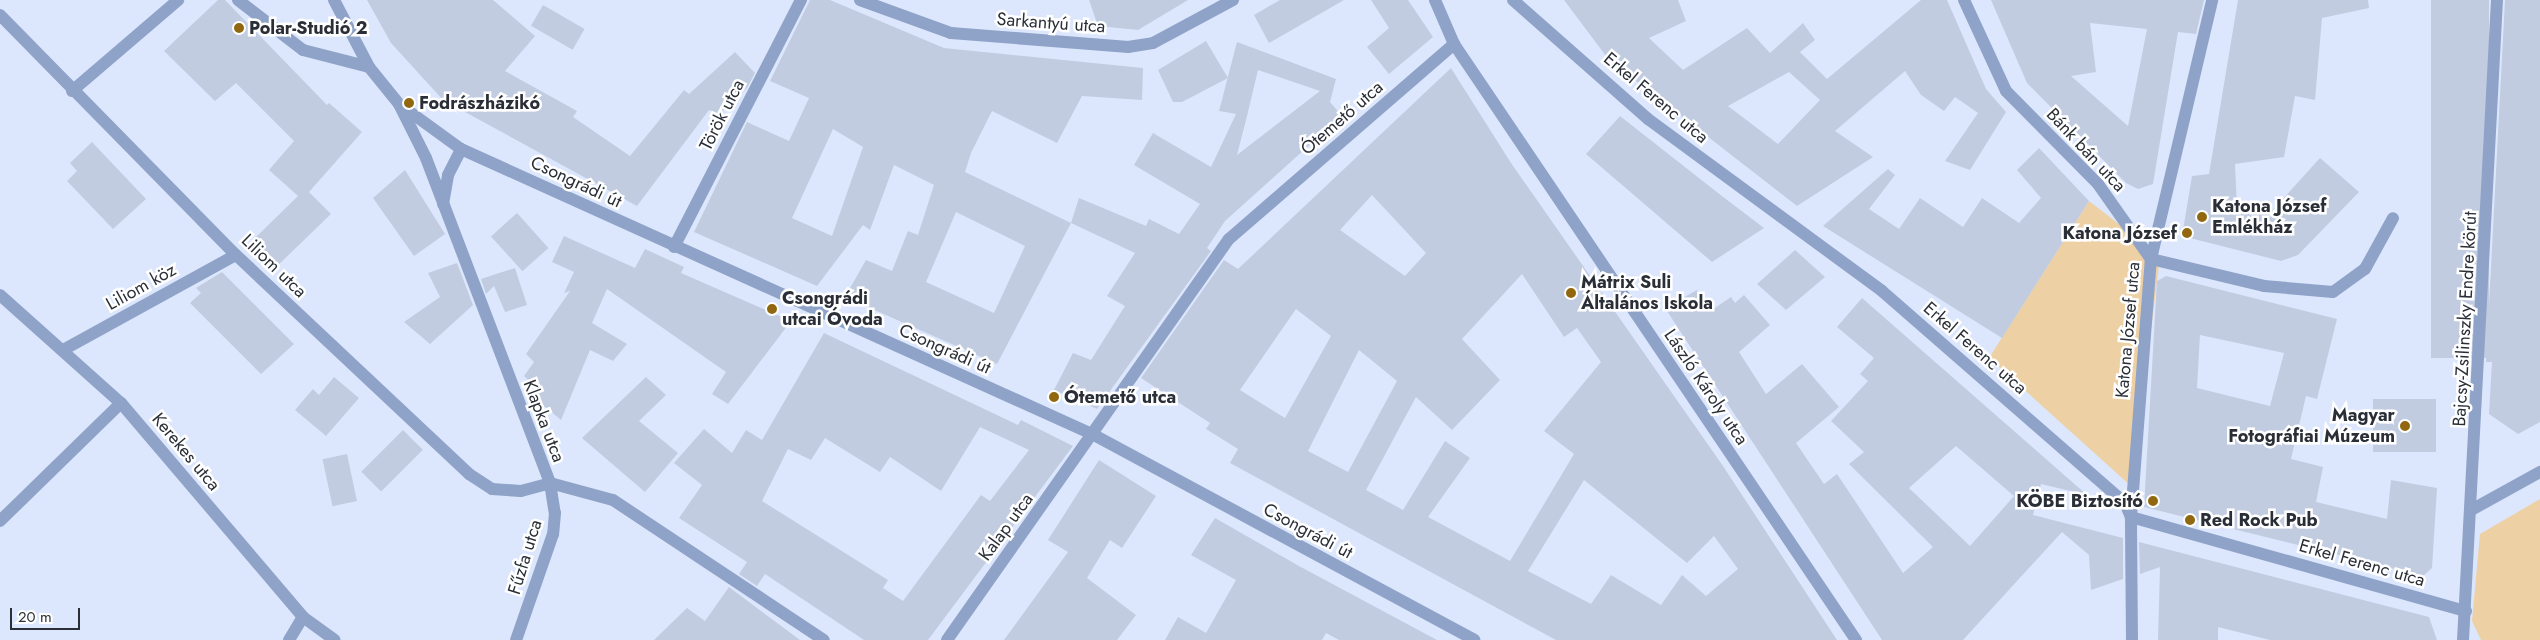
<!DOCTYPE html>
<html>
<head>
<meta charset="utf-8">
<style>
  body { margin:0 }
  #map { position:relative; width:2540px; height:640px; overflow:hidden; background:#dce7fd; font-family:Jost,sans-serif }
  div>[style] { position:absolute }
  .green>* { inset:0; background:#edd0a3 }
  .building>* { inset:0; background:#c1cce1; transform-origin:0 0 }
  .minor>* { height:12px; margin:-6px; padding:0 6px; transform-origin:6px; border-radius:6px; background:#8fa3c8 }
  .dots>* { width:14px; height:14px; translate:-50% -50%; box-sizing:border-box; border:2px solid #fff; border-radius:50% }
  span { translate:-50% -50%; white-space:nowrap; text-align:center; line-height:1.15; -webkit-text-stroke:5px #fff; paint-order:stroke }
  .street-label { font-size:18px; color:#2a2f37 }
  .poi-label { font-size:18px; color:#2a2f37; font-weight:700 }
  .left { translate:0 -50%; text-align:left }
  .right { translate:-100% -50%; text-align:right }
  .scale { position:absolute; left:10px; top:608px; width:70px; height:22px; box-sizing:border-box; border:2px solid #2a2f37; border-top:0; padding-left:6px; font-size:15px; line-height:18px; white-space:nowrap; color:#2a2f37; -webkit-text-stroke:4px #fff; paint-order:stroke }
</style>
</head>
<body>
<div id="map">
  <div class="green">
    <div style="clip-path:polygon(2089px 201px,2160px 256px,2132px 487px,1989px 358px)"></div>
    <div style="clip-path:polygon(2540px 499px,2540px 640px,2481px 640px,2472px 621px,2480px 534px)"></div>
  </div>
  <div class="building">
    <div style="clip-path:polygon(218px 0,225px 0,327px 105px,329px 103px,362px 132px,309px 192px,331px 214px,274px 269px,249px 244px,298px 196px,269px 170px,294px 141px,236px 83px,215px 101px,164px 51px)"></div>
    <div style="clip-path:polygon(367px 0,493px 0,535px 36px,505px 71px,577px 111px,573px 117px,630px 156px,684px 90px,689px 94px,735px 52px,755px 73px,747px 88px,720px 114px,709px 110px,637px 206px,443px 100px,391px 43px)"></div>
    <div style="clip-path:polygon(evenodd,810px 0,830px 0,944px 48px,1143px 68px,1142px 100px,1082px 96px,1057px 143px,992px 111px,971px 153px,965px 172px,1071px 223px,997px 364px,845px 297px,866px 260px,892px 271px,908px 231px,918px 235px,934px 185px,894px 165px,870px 230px,863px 225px,817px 286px,694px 232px,747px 122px,789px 141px,809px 98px,770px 81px,810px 0,833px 129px,863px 147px,832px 236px,792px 218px,833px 129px,810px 0,956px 212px,1025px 246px,994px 313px,926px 282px,956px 212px)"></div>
    <div style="clip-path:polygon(1089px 0,1188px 0,1138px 30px,1098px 26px)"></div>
    <div style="clip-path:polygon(1280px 0,1344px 0,1269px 43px,1254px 15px)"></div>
    <div style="clip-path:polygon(1371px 0,1408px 0,1433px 37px,1389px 74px,1367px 47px,1389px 28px)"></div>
    <div style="clip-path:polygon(evenodd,1564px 0,1678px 0,1686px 21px,1649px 38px,1683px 70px,1747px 28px,1770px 53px,1803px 23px,1815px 40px,1800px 52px,1827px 79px,1921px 0,1947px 0,1986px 89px,2006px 112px,1970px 170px,1945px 161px,1978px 113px,1955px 97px,1944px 111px,1921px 95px,1905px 71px,1835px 131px,1873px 157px,1797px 206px,1609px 60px,1564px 0,1789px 72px,1820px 100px,1778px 144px,1728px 106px,1789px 72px)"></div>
    <div style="clip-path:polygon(evenodd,1991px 0,2204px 0,2196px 34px,2178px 32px,2153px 184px,2138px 189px,2126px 183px,2027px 83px,1991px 0,2090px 23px,2147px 29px,2128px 126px,2071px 76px,2096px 72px,2090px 23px)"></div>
    <div style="clip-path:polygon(2238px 0,2368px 0,2369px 8px,2322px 18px,2315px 100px,2295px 96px,2284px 157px,2235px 164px,2237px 208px,2270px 213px,2320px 158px,2359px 192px,2298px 255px,2281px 261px,2182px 236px,2192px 176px,2209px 174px)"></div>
    <div style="left:2431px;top:0;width:58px;height:358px"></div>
    <div style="clip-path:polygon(2505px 0,2540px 0,2540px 422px,2518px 434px,2489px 414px,2492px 362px,2486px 362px)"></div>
    <div style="left:543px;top:5px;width:48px;height:24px;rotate:30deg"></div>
    <div style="clip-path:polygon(1206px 41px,1228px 78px,1182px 102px,1173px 102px,1158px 70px)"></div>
    <div style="clip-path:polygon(evenodd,1237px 42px,1336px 79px,1330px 102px,1342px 116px,1225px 221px,1207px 248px,1211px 251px,1097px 409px,1054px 390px,1073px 353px,1091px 360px,1125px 306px,1107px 296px,1135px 253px,1071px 223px,1079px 198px,1146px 226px,1149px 219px,1179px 234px,1200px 204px,1134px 165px,1153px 133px,1211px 167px,1236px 114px,1219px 111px,1237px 42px,1258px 70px,1320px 91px,1237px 155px,1247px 116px,1258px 70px)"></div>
    <div style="clip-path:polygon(evenodd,1451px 68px,1511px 163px,1723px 466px,1837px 640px,1556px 640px,1230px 463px,1238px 449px,1206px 429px,1210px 423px,1141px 378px,1224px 260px,1238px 269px,1451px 68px,1372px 195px,1426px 253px,1405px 276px,1340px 230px,1372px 195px,1451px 68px,1522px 274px,1564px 337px,1577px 328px,1601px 362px,1544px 431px,1574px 454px,1510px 561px,1428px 517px,1470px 458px,1445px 441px,1403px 510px,1366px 490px,1416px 397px,1452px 430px,1500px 380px,1462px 339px,1522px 274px,1451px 68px,1296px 309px,1331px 336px,1285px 418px,1240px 390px,1296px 309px,1451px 68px,1359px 350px,1397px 381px,1348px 472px,1308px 451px,1359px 350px,1451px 68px,1584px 480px,1687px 563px,1714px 536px,1738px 569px,1706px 596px,1682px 575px,1661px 605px,1611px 575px,1591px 604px,1528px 571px,1584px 480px)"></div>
    <div style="clip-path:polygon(1620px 116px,1718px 193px,1764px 228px,1712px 262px,1586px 154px)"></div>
    <div style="clip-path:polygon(92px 142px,146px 199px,113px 229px,67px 181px,77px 171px,70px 163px)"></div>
    <div style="clip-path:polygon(2039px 148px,2089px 201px,2002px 338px,1823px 226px,1888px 169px,1895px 175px,1869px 209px,1899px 229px,1920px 198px,1963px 227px,1982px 198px,2019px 223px,2041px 198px,2017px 170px)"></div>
    <div style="clip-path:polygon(405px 170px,445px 234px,414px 256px,373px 198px)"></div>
    <div style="left:517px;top:213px;width:47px;height:35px;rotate:48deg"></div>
    <div style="clip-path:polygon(564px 236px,635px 268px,645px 249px,684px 267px,681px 273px,791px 321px,728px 404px,712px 394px,726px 372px,607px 289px,592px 323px,627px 344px,613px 361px,590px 350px,561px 420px,533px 397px,538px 389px,524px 376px,534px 362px,526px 354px,570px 291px,564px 293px,574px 272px,552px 262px)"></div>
    <div style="clip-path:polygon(1795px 250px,1825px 277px,1786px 310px,1757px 284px)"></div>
    <div style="clip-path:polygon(457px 263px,473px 305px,430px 344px,404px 322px,440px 297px,428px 273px)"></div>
    <div style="clip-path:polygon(515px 268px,527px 305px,505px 312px,494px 286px,486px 294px,481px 279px)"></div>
    <div style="clip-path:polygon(222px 272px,294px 344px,261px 374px,190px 303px,201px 293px,196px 288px)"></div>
    <div style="clip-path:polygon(evenodd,2166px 276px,2337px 319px,2317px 399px,2306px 396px,2291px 459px,2323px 467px,2316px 502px,2387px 519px,2391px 480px,2437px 488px,2432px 568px,2423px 576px,2144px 507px,2157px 281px,2166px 276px,2200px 335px,2284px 353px,2270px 406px,2197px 388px,2200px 335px)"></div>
    <div style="clip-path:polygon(evenodd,1697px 290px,1712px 310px,1731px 297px,1735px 303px,1744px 295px,1770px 325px,1739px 352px,1766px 394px,1802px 364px,1839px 407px,1796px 443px,1824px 484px,1837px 474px,1903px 573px,1933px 547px,1849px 464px,1864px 452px,1831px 421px,1868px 381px,1860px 374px,1874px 358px,1837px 327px,1862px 298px,2087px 495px,2041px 484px,2033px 515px,2123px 538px,2123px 579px,2091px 590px,2089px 555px,2062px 532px,1963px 640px,1882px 640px,1665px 308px,1697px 290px,1956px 446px,2014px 496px,1970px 546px,1909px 488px,1956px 446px)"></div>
    <div style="clip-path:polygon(evenodd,824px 333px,1018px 425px,1021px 420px,1073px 446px,928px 640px,864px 640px,765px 574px,757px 586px,739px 574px,747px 562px,679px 518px,702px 485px,674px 463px,704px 429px,732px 453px,746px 430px,762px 440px,824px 333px,980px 427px,1029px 450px,990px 501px,981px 495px,903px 601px,883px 588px,888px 580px,762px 501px,788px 449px,811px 460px,825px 438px,880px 472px,890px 457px,941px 491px,980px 427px)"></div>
    <div style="clip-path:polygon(334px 377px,359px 398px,326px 436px,295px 410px,313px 389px,319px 395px)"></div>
    <div style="clip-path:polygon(646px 377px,666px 395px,639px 421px,678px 453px,645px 492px,582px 438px)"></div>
    <div style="left:2373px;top:399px;width:63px;height:53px"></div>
    <div style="left:403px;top:430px;width:28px;height:59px;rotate:45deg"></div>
    <div style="left:347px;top:454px;width:48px;height:25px;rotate:78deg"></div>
    <div style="clip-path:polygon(1099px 460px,1156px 496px,1122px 548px,1110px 540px,1087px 578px,1136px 615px,1117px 640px,1004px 640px,1068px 552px,1048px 540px)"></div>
    <div style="clip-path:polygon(1215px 518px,1299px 566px,1437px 640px,1339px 640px,1326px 633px,1322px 640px,1165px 640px,1178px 617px,1206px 633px,1236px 580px,1191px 555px)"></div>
    <div style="clip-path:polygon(2139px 542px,2429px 617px,2437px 640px,2270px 640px,2218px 627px,2218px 640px,2158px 640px,2160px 567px,2140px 574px)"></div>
    <div style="clip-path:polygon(729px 587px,800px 640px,654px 640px,687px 608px,705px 621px)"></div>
  </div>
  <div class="minor">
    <div style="left:238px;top:0;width:82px;rotate:37.6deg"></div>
    <div style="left:303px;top:50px;width:68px;rotate:14.4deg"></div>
    <div style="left:334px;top:0;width:76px;rotate:62.4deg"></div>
    <div style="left:369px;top:67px;width:48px;rotate:51deg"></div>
    <div style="left:399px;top:104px;width:77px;rotate:36deg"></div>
    <div style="left:461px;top:149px;width:695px;rotate:24.31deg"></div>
    <div style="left:1094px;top:435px;width:432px;rotate:28.3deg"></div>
    <div style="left:860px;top:0;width:97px;rotate:19.9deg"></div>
    <div style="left:951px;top:33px;width:178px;rotate:4.5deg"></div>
    <div style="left:1128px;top:47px;width:25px;rotate:-9deg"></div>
    <div style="left:1153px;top:43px;width:91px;rotate:-28.3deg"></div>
    <div style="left:1435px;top:0;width:48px;rotate:66.6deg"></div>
    <div style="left:1454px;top:44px;width:719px;rotate:56deg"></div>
    <div style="left:1513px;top:0;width:180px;rotate:41.4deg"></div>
    <div style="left:1648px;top:119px;width:290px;rotate:36.3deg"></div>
    <div style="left:1882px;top:291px;width:322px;rotate:41.1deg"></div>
    <div style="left:2125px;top:503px;width:15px;rotate:67deg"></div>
    <div style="left:2131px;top:517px;width:348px;rotate:15.7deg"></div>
    <div style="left:1964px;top:0;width:100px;rotate:65.2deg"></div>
    <div style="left:2006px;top:91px;width:131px;rotate:45.3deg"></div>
    <div style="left:2098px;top:184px;width:92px;rotate:54.8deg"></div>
    <div style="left:2151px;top:259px;width:116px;rotate:13.4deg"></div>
    <div style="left:2264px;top:286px;width:69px;rotate:5deg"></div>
    <div style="left:2333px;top:292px;width:39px;rotate:-36deg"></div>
    <div style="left:2365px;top:269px;width:58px;rotate:-61.2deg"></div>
    <div style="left:0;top:15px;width:337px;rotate:45.5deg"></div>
    <div style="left:236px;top:255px;width:320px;rotate:43.2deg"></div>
    <div style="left:469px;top:474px;width:27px;rotate:33deg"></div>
    <div style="left:492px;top:489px;width:29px;rotate:4deg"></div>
    <div style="left:521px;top:491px;width:30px;rotate:-15deg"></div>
    <div style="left:550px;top:483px;width:65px;rotate:15.1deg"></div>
    <div style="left:613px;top:500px;width:253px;rotate:33.6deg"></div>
    <div style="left:72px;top:91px;width:140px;rotate:-40.6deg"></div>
    <div style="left:400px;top:106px;width:58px;rotate:63.4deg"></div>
    <div style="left:426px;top:158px;width:348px;rotate:69.1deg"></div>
    <div style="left:550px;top:483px;width:30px;rotate:81deg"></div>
    <div style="left:555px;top:513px;width:21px;rotate:95deg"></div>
    <div style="left:553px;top:534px;width:112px;rotate:109.2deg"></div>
    <div style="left:443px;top:204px;width:29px;rotate:-80deg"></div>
    <div style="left:448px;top:175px;width:29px;rotate:-63deg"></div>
    <div style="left:674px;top:247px;width:278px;rotate:-62.8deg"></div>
    <div style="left:0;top:295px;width:162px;rotate:41.8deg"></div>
    <div style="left:121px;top:403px;width:281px;rotate:49.6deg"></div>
    <div style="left:303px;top:617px;width:39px;rotate:36deg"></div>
    <div style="left:63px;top:350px;width:197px;rotate:-28.8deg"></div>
    <div style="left:2473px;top:509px;width:77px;rotate:-28.9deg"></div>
    <div style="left:0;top:521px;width:169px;rotate:-44.3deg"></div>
    <div style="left:289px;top:640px;width:27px;rotate:-59deg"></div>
    <div style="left:947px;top:640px;width:490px;rotate:-54.9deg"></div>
    <div style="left:1229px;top:239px;width:298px;rotate:-40.9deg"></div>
    <div style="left:2132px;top:640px;width:123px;rotate:-90.5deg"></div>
    <div style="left:2131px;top:517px;width:259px;rotate:-85.6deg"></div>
    <div style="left:2151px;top:259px;width:266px;rotate:-76.7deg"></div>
    <div style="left:2463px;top:640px;width:641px;rotate:-86.96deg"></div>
  </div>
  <div class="dots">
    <div style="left:239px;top:28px;background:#91670f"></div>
    <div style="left:409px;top:103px;background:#91670f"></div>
    <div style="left:2202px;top:217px;background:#91670f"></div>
    <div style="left:2187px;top:233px;background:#91670f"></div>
    <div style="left:1571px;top:293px;background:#91670f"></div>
    <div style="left:772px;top:309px;background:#91670f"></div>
    <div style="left:1054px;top:397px;background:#91670f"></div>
    <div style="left:2405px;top:426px;background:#91670f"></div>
    <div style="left:2153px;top:501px;background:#91670f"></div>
    <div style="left:2190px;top:520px;background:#91670f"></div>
  </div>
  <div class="street-label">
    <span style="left:1051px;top:23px;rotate:4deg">Sarkantyú utca</span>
    <span style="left:1656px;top:98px;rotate:40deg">Erkel Ferenc utca</span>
    <span style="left:722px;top:115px;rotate:-63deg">Török utca</span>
    <span style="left:1342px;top:118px;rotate:-41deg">Ótemető utca</span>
    <span style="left:2086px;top:150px;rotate:47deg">Bánk bán utca</span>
    <span style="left:576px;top:182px;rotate:25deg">Csongrádi út</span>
    <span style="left:274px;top:266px;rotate:44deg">Liliom utca</span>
    <span style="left:141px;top:287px;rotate:-29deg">Liliom köz</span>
    <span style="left:2465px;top:319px;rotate:-87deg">Bajcsy-Zsilinszky Endre körút</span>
    <span style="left:2128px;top:330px;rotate:-85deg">Katona József utca</span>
    <span style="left:1975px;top:348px;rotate:41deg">Erkel Ferenc utca</span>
    <span style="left:945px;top:349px;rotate:24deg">Csongrádi út</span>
    <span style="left:1706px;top:387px;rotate:56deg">László Károly utca</span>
    <span style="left:544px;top:421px;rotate:69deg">Klapka utca</span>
    <span style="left:186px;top:452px;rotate:50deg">Kerekes utca</span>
    <span style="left:1006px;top:527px;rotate:-54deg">Kalap utca</span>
    <span style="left:1308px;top:531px;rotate:28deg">Csongrádi út</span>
    <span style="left:525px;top:557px;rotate:-73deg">Fűzfa utca</span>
    <span style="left:2362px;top:563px;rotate:16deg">Erkel Ferenc utca</span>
  </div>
  <div class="poi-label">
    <span class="left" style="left:249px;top:28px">Polar-Studió 2</span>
    <span class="left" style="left:419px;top:103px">Fodrászházikó</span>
    <span class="left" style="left:2212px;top:217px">Katona József<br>Emlékház</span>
    <span class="right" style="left:2177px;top:233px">Katona József</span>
    <span class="left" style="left:1581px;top:293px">Mátrix Suli<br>Általános Iskola</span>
    <span class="left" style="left:782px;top:309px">Csongrádi<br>utcai Óvoda</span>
    <span class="left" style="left:1064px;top:397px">Ótemető utca</span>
    <span class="right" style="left:2395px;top:426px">Magyar<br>Fotográfiai Múzeum</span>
    <span class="right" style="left:2143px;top:501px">KÖBE Biztosító</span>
    <span class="left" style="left:2200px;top:520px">Red Rock Pub</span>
  </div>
  <div class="scale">20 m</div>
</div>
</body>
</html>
